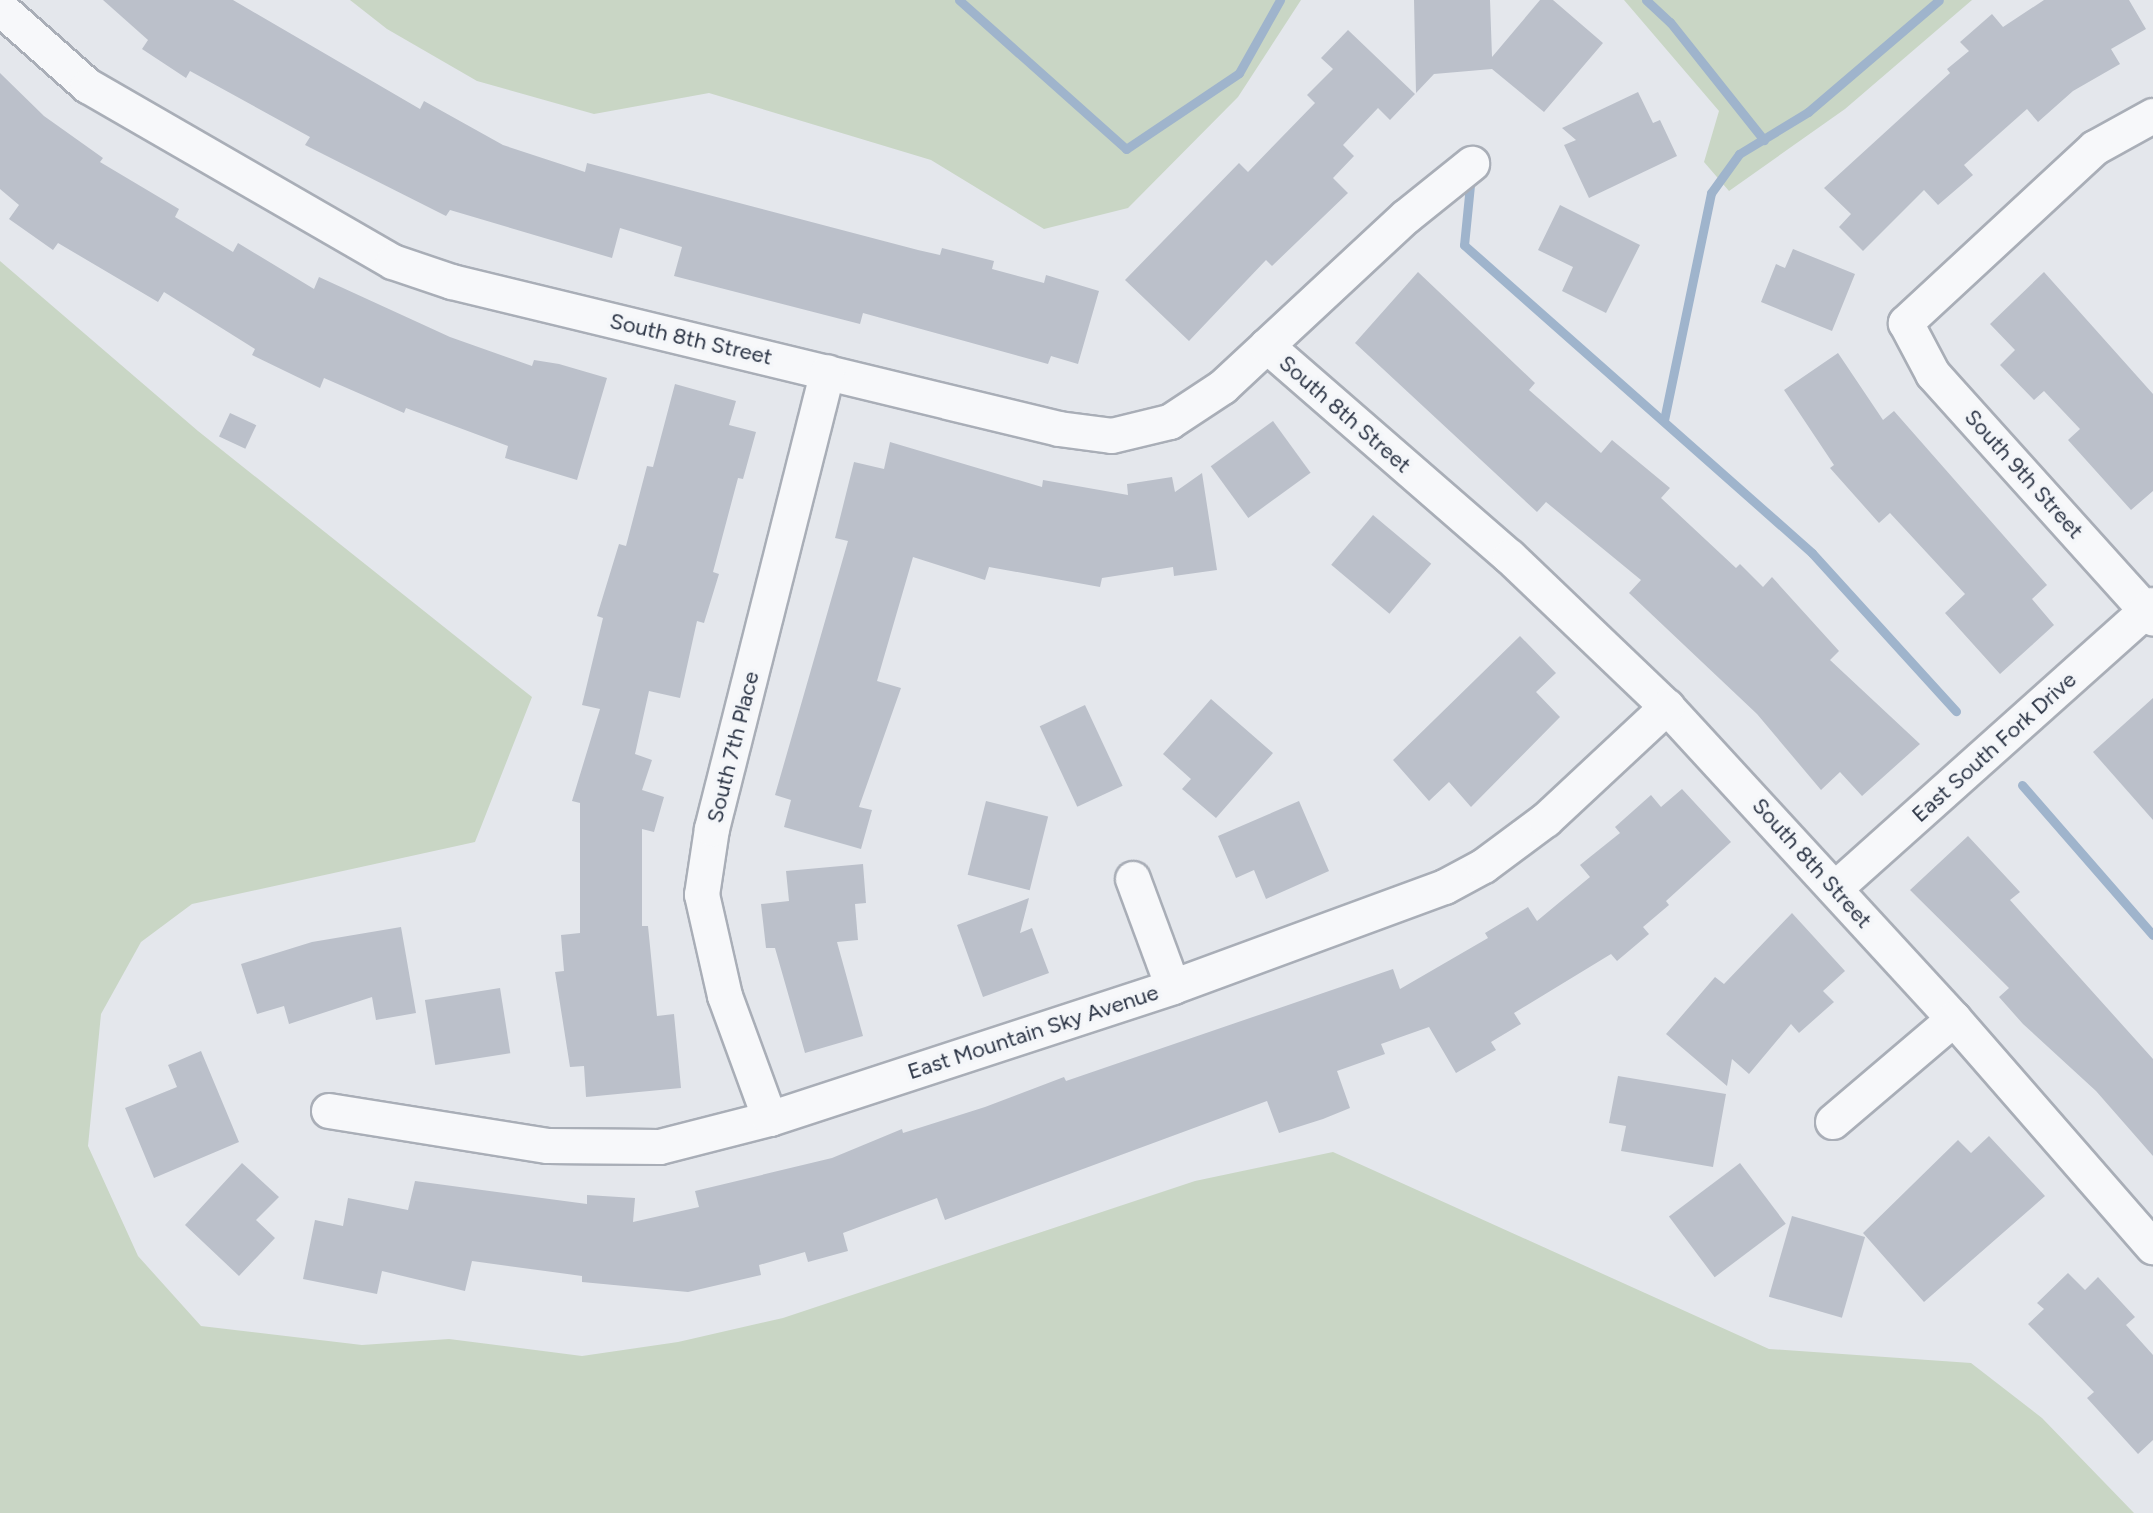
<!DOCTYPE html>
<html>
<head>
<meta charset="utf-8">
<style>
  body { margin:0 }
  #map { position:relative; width:2153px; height:1513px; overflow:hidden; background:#e4e7ec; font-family:Figtree,sans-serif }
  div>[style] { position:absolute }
  .green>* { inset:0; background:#c9d6c5 }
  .stream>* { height:9px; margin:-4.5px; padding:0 4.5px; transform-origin:4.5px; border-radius:4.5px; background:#9fb4cc }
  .building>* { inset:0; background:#bbc0ca; transform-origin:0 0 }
  .roads { filter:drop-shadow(2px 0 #a9aeb7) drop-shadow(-2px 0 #a9aeb7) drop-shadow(0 2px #a9aeb7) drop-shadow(0 -2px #a9aeb7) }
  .street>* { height:34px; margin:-17px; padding:0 17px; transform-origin:17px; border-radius:17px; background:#f7f8fa }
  span { translate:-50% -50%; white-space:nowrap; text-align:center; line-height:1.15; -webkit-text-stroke:7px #f4f6f9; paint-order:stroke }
  .street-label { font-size:22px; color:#2b3445 }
</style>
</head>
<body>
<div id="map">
  <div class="green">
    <div style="clip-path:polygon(350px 0,1301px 0,1238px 97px,1128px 208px,1044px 229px,931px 160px,709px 93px,594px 114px,477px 81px,387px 29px)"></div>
    <div style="clip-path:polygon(1624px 0,1972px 0,1845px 109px,1729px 191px,1704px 162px,1719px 111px)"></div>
    <div style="clip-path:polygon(0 261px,198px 431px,532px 697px,475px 842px,192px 904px,141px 942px,101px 1014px,88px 1146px,138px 1256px,201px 1326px,362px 1345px,449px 1339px,582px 1356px,678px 1342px,783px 1318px,1195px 1181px,1333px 1152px,1769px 1349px,1971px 1363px,2042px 1418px,2134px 1513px,0 1513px)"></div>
  </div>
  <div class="stream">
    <div style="left:959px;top:0;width:224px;rotate:41.7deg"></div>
    <div style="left:1126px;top:149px;width:136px;rotate:-33.9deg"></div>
    <div style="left:1239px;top:73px;width:84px;rotate:-60.7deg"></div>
    <div style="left:1646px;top:0;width:33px;rotate:43deg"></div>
    <div style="left:1670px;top:22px;width:151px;rotate:51.5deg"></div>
    <div style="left:1471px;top:175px;width:70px;rotate:95.7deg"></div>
    <div style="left:1464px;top:245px;width:465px;rotate:41.5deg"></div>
    <div style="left:1812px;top:553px;width:214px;rotate:47.7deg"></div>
    <div style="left:1664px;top:420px;width:232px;rotate:-78.3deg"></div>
    <div style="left:1711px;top:193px;width:48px;rotate:-54.3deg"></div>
    <div style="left:1739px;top:154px;width:81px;rotate:-31.3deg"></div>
    <div style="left:1808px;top:112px;width:172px;rotate:-40.5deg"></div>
    <div style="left:2022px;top:785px;width:199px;rotate:48.9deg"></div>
  </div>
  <div class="building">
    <div style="clip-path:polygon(103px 0,233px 0,420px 109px,424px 101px,503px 145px,585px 172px,587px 163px,918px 250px,940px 255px,942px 248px,994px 261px,992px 269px,1044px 283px,1046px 275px,1099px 291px,1078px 364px,1051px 356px,1048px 364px,863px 313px,860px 324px,674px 276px,682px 247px,620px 228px,612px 258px,450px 210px,446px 216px,305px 145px,310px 137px,190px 71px,186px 78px,142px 49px,148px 40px)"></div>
    <div style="clip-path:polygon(1414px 0,1490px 0,1492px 57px,1540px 0,1553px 0,1603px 43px,1544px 112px,1492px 69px,1434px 74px,1416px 93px)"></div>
    <div style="clip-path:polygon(2044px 0,2129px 0,2146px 29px,2111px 49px,2120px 64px,2073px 91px,2038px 122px,2027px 109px,1964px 165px,1973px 175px,1938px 205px,1924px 190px,1863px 251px,1839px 227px,1851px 214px,1824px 188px,1950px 73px,1947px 69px,1969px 51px,1960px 42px,1992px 14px,2003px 27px)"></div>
    <div style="clip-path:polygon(1348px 30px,1415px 94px,1390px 120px,1378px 108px,1343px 145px,1354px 156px,1333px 178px,1348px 193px,1272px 266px,1266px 260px,1189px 341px,1125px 280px,1239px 163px,1248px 172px,1315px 103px,1307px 95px,1333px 69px,1321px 58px)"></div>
    <div style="clip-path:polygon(0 73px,44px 116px,103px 158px,100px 162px,179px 209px,175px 217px,233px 252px,238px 243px,314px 289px,319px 277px,450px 337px,532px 366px,534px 360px,559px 364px,607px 378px,577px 480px,505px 458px,508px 446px,406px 408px,404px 413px,324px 378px,320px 388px,252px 355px,255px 349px,164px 292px,158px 302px,58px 243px,53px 250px,9px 219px,19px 205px,0 189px)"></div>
    <div style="clip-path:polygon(1638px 92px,1653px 123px,1660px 120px,1677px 156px,1589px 198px,1564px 145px,1576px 140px,1562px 128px)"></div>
    <div style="clip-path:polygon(1560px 205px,1640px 245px,1606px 313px,1562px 291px,1573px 267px,1538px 250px)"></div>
    <div style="clip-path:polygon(1793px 249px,1855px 274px,1832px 331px,1761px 302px,1776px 264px,1785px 268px)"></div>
    <div style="clip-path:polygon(1418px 272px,1535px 383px,1529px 390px,1601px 453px,1612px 440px,1670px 488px,1661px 498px,1736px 568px,1740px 564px,1763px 587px,1772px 577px,1839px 651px,1830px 660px,1920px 744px,1862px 796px,1840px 772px,1821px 790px,1757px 714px,1629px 593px,1641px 580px,1546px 502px,1537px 512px,1355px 343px)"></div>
    <div style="clip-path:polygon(2044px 272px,2153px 394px,2153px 491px,2131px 510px,2068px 440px,2080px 429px,2044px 391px,2034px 400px,2000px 365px,2015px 350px,1990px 324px)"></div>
    <div style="clip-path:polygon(1838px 353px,1883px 420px,1894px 411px,2047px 585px,2032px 599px,2054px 625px,2000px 674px,1945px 613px,1965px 594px,1890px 513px,1879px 523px,1830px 468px,1834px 465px,1784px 390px)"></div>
    <div style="clip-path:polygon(675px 384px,736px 401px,729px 425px,756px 432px,743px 479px,738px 478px,713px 572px,719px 574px,704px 623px,697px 621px,680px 698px,649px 691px,635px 754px,652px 760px,642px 790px,664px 797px,654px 832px,642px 829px,642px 926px,648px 926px,657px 1016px,674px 1014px,681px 1088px,586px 1097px,584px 1066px,570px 1067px,555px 972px,564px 971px,561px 935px,580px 933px,580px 803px,572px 801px,600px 709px,582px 705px,603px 618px,597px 616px,619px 544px,626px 546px,647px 466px,653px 467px)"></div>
    <div style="left:230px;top:413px;width:29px;height:26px;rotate:25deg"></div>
    <div style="left:1273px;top:421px;width:64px;height:77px;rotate:54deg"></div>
    <div style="clip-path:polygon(890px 442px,1042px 487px,1043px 480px,1128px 495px,1127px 484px,1172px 477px,1175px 492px,1202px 473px,1217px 570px,1174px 576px,1173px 567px,1102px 578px,1100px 587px,989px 567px,985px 580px,913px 557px,877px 681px,901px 688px,859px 807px,872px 810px,861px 849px,784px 827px,791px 800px,775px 795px,848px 541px,835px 538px,854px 462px,884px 469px)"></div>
    <div style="left:1373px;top:515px;width:76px;height:65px;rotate:40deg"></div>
    <div style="clip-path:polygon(1520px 636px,1556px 673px,1536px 692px,1560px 717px,1471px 807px,1449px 782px,1429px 801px,1393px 760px)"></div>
    <div style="clip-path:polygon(2153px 698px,2153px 820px,2093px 752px)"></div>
    <div style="clip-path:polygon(1211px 699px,1273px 753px,1216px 818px,1182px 789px,1191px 779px,1163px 754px)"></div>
    <div style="left:1085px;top:705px;width:89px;height:50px;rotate:65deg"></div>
    <div style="clip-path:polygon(1682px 789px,1731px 842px,1666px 901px,1669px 905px,1643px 927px,1649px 934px,1617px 961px,1611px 954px,1514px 1013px,1521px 1024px,1491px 1042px,1496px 1050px,1456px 1073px,1429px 1027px,1381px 1044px,1385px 1054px,1337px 1071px,1350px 1108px,1323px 1119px,1279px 1133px,1267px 1101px,945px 1220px,937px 1198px,843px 1233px,848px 1251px,808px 1262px,805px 1252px,759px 1265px,761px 1275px,688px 1292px,582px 1282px,582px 1276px,472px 1261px,465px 1291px,382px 1271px,377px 1294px,303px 1279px,315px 1220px,343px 1226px,348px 1198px,408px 1210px,415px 1181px,587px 1204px,587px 1195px,635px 1198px,633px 1222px,699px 1207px,695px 1191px,832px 1158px,902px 1129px,903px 1133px,985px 1107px,1064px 1077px,1066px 1081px,1393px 969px,1400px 989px,1488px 938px,1485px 933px,1528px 907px,1537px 921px,1590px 877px,1580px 865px,1620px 833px,1615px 827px,1651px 795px,1661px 807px)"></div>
    <div style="left:986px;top:801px;width:64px;height:76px;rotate:14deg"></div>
    <div style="clip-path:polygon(1299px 801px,1329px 871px,1266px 899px,1254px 870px,1236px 878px,1218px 836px)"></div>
    <div style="clip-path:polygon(1968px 836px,2020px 892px,2010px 900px,2153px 1059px,2153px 1156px,2096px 1091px,2023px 1024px,1999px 997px,2009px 988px,1910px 890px)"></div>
    <div style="clip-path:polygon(863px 864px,866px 903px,855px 904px,858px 940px,837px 942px,863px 1036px,805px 1053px,775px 948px,766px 948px,761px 904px,789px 901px,786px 871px)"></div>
    <div style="clip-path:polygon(1029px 898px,1020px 933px,1032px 928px,1049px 973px,983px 997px,957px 925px)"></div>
    <div style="clip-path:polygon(1792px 913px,1845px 971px,1823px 991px,1834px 1002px,1799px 1033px,1791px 1024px,1749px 1074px,1732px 1059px,1727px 1086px,1666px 1034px,1715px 977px,1724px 984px)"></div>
    <div style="clip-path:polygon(401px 927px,416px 1013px,376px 1020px,372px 997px,289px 1024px,284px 1006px,257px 1014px,241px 964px,312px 942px)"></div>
    <div style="left:500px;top:988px;width:66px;height:76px;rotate:81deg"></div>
    <div style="clip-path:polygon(201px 1051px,239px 1142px,154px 1178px,125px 1108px,177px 1087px,168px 1065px)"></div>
    <div style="clip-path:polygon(1618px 1076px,1726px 1094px,1713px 1167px,1621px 1151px,1626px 1126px,1609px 1123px)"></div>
    <div style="clip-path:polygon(1989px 1136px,2045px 1196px,1924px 1302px,1863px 1233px,1958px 1140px,1971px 1153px)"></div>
    <div style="clip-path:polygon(242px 1163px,279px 1197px,256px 1220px,275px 1238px,239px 1276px,185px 1225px)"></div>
    <div style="left:1740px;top:1163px;width:76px;height:89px;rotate:53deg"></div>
    <div style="left:1792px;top:1216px;width:76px;height:84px;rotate:16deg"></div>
    <div style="clip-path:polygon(2068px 1273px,2085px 1290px,2098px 1277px,2135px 1317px,2126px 1325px,2153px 1355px,2153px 1440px,2138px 1454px,2087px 1398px,2094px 1392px,2028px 1324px,2044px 1309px,2037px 1303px)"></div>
  </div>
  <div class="roads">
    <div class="street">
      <div style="left:0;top:8px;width:118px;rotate:41.6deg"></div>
      <div style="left:88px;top:86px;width:352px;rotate:30deg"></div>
      <div style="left:393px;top:262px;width:62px;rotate:18.7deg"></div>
      <div style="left:452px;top:282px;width:625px;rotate:13.61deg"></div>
      <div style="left:1059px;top:429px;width:53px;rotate:7.5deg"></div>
      <div style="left:1112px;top:436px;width:60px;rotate:-13.6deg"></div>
      <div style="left:1170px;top:422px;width:64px;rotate:-33.4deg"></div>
      <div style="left:1223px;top:387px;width:60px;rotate:-43deg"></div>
      <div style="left:1267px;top:346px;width:322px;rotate:41deg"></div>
      <div style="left:1510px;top:557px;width:217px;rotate:43.7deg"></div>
      <div style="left:1667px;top:707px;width:424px;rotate:47.4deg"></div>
      <div style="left:1954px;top:1019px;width:303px;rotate:48.9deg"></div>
      <div style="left:2153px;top:116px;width:66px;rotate:151.1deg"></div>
      <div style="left:2095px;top:148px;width:258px;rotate:137.2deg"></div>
      <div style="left:1906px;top:323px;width:58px;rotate:62.1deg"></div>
      <div style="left:1933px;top:374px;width:329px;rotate:48deg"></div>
      <div style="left:1267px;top:346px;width:190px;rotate:-42.9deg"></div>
      <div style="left:1406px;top:217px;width:85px;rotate:-38.8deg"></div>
      <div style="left:1133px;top:879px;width:115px;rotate:69.7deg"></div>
      <div style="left:1835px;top:889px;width:426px;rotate:-41.8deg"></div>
      <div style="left:329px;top:1111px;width:222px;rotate:9.1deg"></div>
      <div style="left:548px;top:1146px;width:112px;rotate:0.5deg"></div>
      <div style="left:660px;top:1147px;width:114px;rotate:-14.3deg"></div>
      <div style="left:770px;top:1119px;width:424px;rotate:-18.1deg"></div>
      <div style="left:1173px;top:987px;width:290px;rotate:-20.2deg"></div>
      <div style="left:1445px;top:887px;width:44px;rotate:-28.3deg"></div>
      <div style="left:1484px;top:866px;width:77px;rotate:-36.6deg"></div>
      <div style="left:1546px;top:820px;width:166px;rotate:-43deg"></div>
      <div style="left:770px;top:1119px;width:131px;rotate:-110.1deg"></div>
      <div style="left:725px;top:996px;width:104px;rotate:-102.8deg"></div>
      <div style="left:702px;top:895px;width:67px;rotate:-81.4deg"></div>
      <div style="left:712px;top:829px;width:471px;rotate:-75.8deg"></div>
      <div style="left:1833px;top:1122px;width:159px;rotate:-40.4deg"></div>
    </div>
  </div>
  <div class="street-label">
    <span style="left:691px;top:339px;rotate:13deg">South 8th Street</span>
    <span style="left:1345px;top:414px;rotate:41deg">South 8th Street</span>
    <span style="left:2024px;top:474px;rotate:48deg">South 9th Street</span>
    <span style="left:733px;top:747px;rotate:-76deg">South 7th Place</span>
    <span style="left:1994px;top:747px;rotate:-42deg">East South Fork Drive</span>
    <span style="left:1812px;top:863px;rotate:48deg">South 8th Street</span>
    <span style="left:1033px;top:1032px;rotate:-18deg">East Mountain Sky Avenue</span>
  </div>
</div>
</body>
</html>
